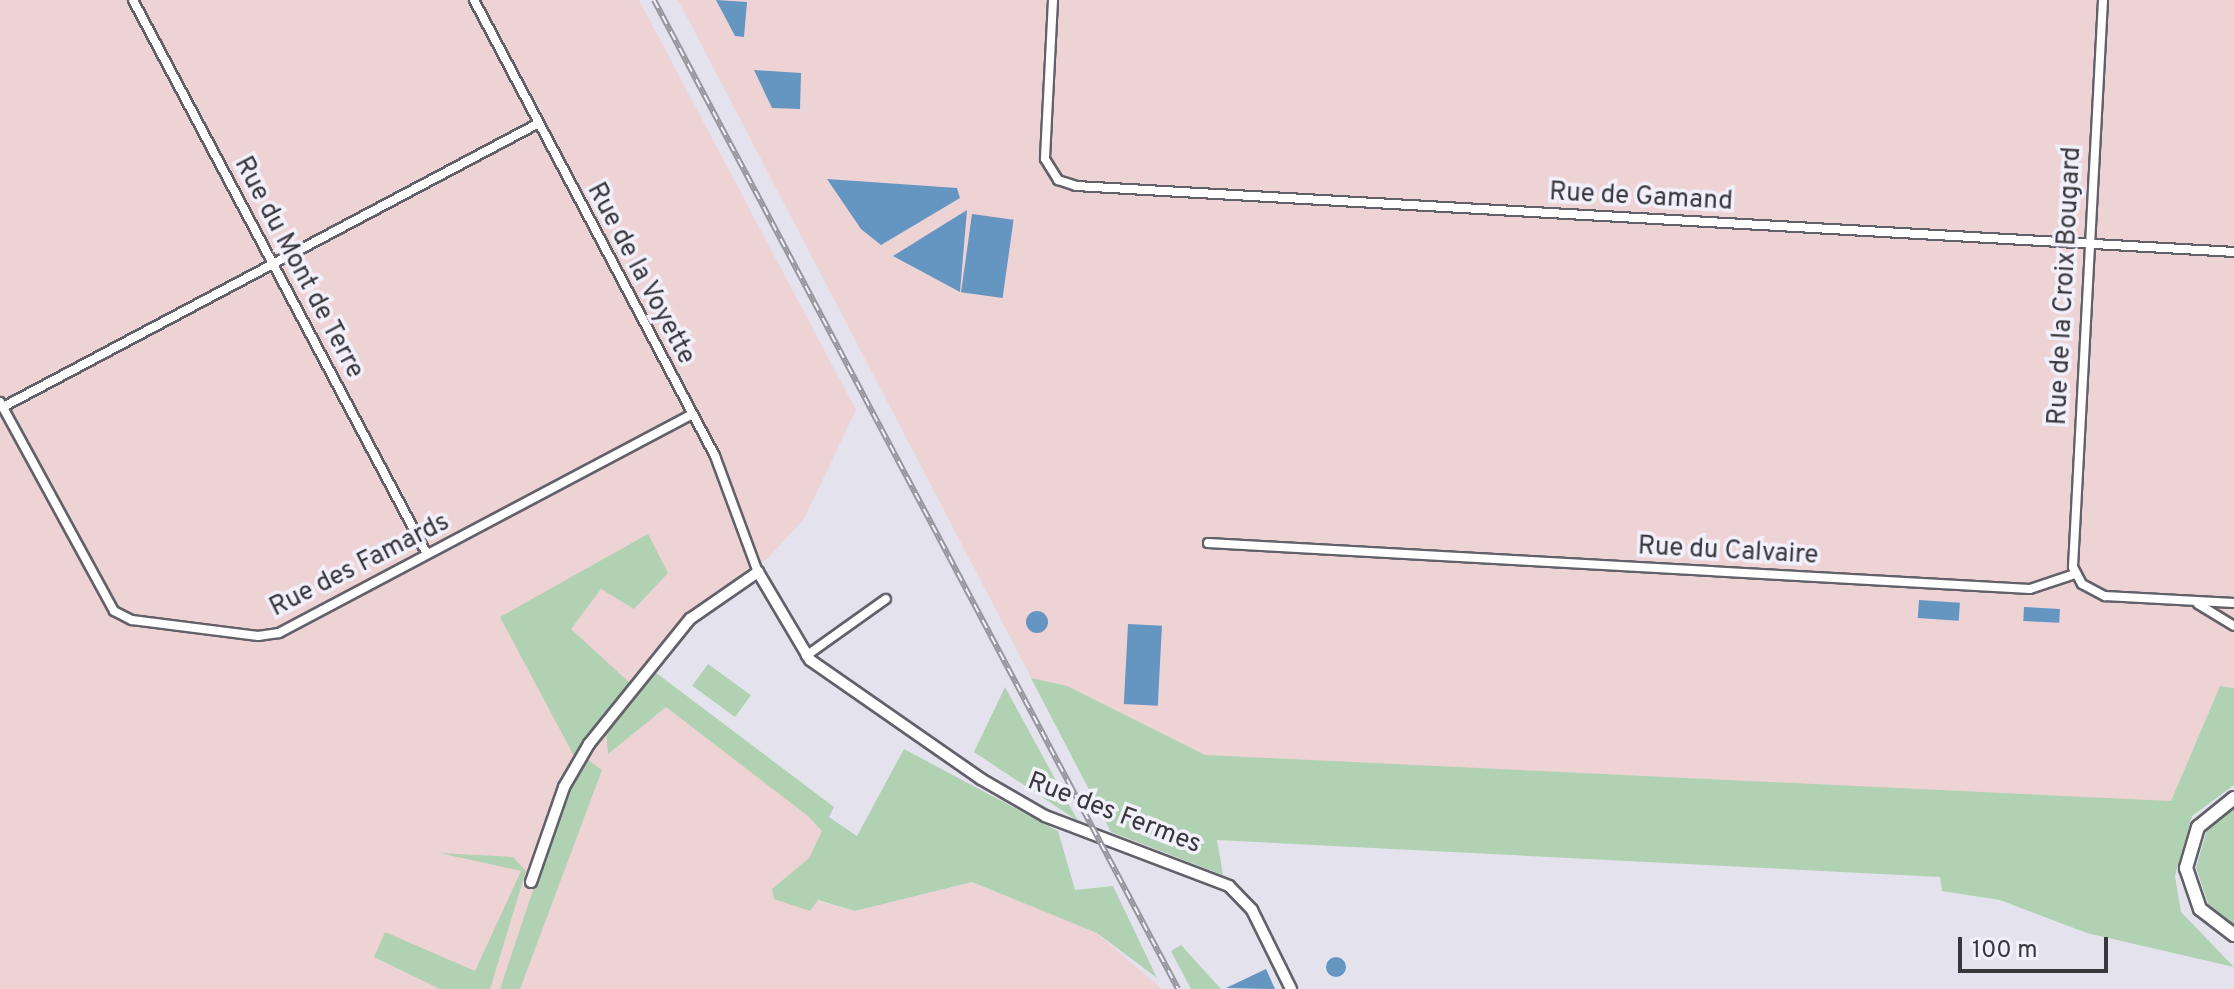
<!DOCTYPE html>
<html>
<head>
<meta charset="utf-8">
<style>
  body { margin:0 }
  #map { position:relative; width:2234px; height:989px; overflow:hidden; background:#e4e3ed; font-family:Overpass,sans-serif }
  div>[style] { position:absolute }
  .industrial>* { inset:0; background:#eed3d5 }
  .green>* { inset:0; background:#b0d1b2; transform-origin:0 0 }
  .water>* { inset:0; background:#6595c1; transform-origin:0 0 }
  .round { border-radius:50% }
  .roads { filter:drop-shadow(2px 0 #62616a) drop-shadow(-2px 0 #62616a) drop-shadow(0 2px #62616a) drop-shadow(0 -2px #62616a) }
  .minor>* { height:8px; margin:-4px; padding:0 4px; transform-origin:4px; border-radius:4px; background:#fff }
  .tertiary>* { height:10px; margin:-5px; padding:0 5px; transform-origin:5px; border-radius:5px; background:#fff }
  .primary>* { height:12px; margin:-6px; padding:0 6px; transform-origin:6px; border-radius:6px; background:#fff }
  .rail>* { height:6px; margin-top:-3px; transform-origin:0; background:repeating-linear-gradient(90deg,#f1f0fb 0 9px,#97969d 0 18px); box-sizing:border-box; border-block:2px solid #97969d }
  span { translate:-50% -50%; white-space:nowrap; text-align:center; line-height:1.15; -webkit-text-stroke:7px #f1f0fb; paint-order:stroke }
  .street-label { font-size:26px; color:#38373b }
  .scale { position:absolute; left:1958px; top:937px; width:150px; height:36px; box-sizing:border-box; border:4px solid #38373b; border-top:0; padding-left:10px; font-size:24px; line-height:28px; white-space:nowrap; color:#38373b; -webkit-text-stroke:6px #f1f0fb; paint-order:stroke }
</style>
</head>
<body>
<div id="map">
  <div class="industrial">
    <div style="clip-path:polygon(0 0,639px 0,856px 410px,804px 519px,769px 557px,684px 615px,632px 684px,829px 817px,809px 858px,772px 889px,855px 911px,972px 882px,1097px 933px,1162px 989px,0 989px)"></div>
    <div style="clip-path:polygon(678px 0,2234px 0,2234px 688px,2220px 686px,2171px 801px,2167px 835px,1084px 779px)"></div>
  </div>
  <div class="green">
    <div style="clip-path:polygon(648px 534px,668px 573px,634px 609px,601px 589px,571px 629px,631px 684px,574px 756px,500px 617px)"></div>
    <div style="left:708px;top:664px;width:53px;height:27px;rotate:36deg"></div>
    <div style="clip-path:polygon(655px 672px,834px 807px,829px 817px,857px 836px,904px 749px,1058px 831px,1075px 890px,1113px 886px,1157px 978px,1097px 933px,972px 882px,855px 911px,818px 900px,810px 911px,774px 899px,772px 889px,809px 858px,822px 831px,808px 816px,666px 707px,608px 754px,606px 731px)"></div>
    <div style="clip-path:polygon(1031px 678px,1067px 686px,1205px 755px,2171px 801px,2220px 686px,2234px 688px,2234px 785px,2192px 816px,2175px 876px,2181px 912px,2234px 967px,2087px 933px,2000px 900px,1942px 891px,1940px 877px,1217px 840px,1223px 875px,1111px 832px)"></div>
    <div style="clip-path:polygon(1005px 687px,1078px 821px,974px 752px)"></div>
    <div style="clip-path:polygon(588px 760px,602px 770px,520px 989px,500px 989px,563px 800px)"></div>
    <div style="clip-path:polygon(2234px 808px,2234px 925px,2209px 906px,2196px 868px,2207px 830px)"></div>
    <div style="clip-path:polygon(439px 853px,513px 857px,526px 871px,490px 989px,440px 989px,374px 957px,385px 932px,475px 971px,521px 871px)"></div>
    <div style="clip-path:polygon(1181px 945px,1221px 989px,1191px 989px,1171px 951px)"></div>
  </div>
  <div class="water">
    <div style="clip-path:polygon(716px 0,747px 2px,744px 37px,735px 36px)"></div>
    <div style="clip-path:polygon(754px 70px,801px 73px,800px 109px,772px 108px)"></div>
    <div style="clip-path:polygon(827px 179px,957px 188px,960px 198px,881px 245px,861px 229px)"></div>
    <div style="clip-path:polygon(967px 210px,960px 292px,893px 256px)"></div>
    <div style="left:972px;top:214px;width:42px;height:79px;rotate:8deg"></div>
    <div style="left:1919px;top:600px;width:41px;height:18px;rotate:4deg"></div>
    <div style="left:2024px;top:607px;width:36px;height:14px;rotate:3deg"></div>
    <div class="round" style="left:1026px;top:611px;width:22px;height:22px"></div>
    <div style="left:1128px;top:624px;width:34px;height:80px;rotate:3deg"></div>
    <div class="round" style="left:1326px;top:957px;width:20px;height:20px"></div>
    <div style="clip-path:polygon(1266px 969px,1275px 989px,1226px 988px)"></div>
  </div>
  <div class="roads">
    <div class="minor">
      <div style="left:133px;top:0;width:627px;rotate:62.05deg"></div>
      <div style="left:474px;top:0;width:516px;rotate:62.14deg"></div>
      <div style="left:715px;top:456px;width:124px;rotate:69.7deg"></div>
      <div style="left:1053px;top:0;width:159px;rotate:92.9deg"></div>
      <div style="left:1045px;top:159px;width:25px;rotate:58deg"></div>
      <div style="left:1058px;top:180px;width:19px;rotate:18deg"></div>
      <div style="left:1076px;top:186px;width:1160px;rotate:3.26deg"></div>
      <div style="left:2103px;top:0;width:568px;rotate:93.03deg"></div>
      <div style="left:2073px;top:567px;width:19px;rotate:62deg"></div>
      <div style="left:2082px;top:584px;width:26px;rotate:28deg"></div>
      <div style="left:2105px;top:596px;width:129px;rotate:3.1deg"></div>
      <div style="left:0;top:402px;width:238px;rotate:61.4deg"></div>
      <div style="left:114px;top:611px;width:20px;rotate:27deg"></div>
      <div style="left:132px;top:620px;width:127px;rotate:7.2deg"></div>
      <div style="left:258px;top:636px;width:21px;rotate:-8deg"></div>
      <div style="left:279px;top:633px;width:468px;rotate:-27.9deg"></div>
      <div style="left:3px;top:407px;width:604px;rotate:-27.92deg"></div>
      <div style="left:1208px;top:543px;width:823px;rotate:3.2deg"></div>
      <div style="left:2030px;top:589px;width:47px;rotate:-18.4deg"></div>
      <div style="left:2198px;top:604px;width:42px;rotate:31.4deg"></div>
      <div style="left:806px;top:656px;width:98px;rotate:-35.5deg"></div>
    </div>
    <div class="tertiary">
      <div style="left:531px;top:882px;width:101px;rotate:-70.8deg"></div>
      <div style="left:564px;top:787px;width:50px;rotate:-59.8deg"></div>
      <div style="left:589px;top:744px;width:161px;rotate:-51.1deg"></div>
      <div style="left:690px;top:619px;width:83px;rotate:-34.7deg"></div>
      <div style="left:758px;top:572px;width:102px;rotate:59.4deg"></div>
      <div style="left:810px;top:660px;width:208px;rotate:34.8deg"></div>
      <div style="left:981px;top:779px;width:74px;rotate:30deg"></div>
      <div style="left:1045px;top:816px;width:197px;rotate:20.8deg"></div>
      <div style="left:1229px;top:886px;width:33px;rotate:46deg"></div>
      <div style="left:1252px;top:910px;width:88px;rotate:63.7deg"></div>
    </div>
    <div class="primary">
      <div style="left:2234px;top:798px;width:46px;rotate:141.1deg"></div>
      <div style="left:2198px;top:827px;width:43px;rotate:106.3deg"></div>
      <div style="left:2186px;top:868px;width:43px;rotate:71.1deg"></div>
      <div style="left:2200px;top:909px;width:43px;rotate:37.4deg"></div>
    </div>
  </div>
  <div class="rail">
    <div style="left:654px;top:0;width:1119px;rotate:62.08deg"></div>
  </div>
  <div class="street-label">
    <span style="left:1641px;top:198px;rotate:3deg">Rue de Gamand</span>
    <span style="left:298px;top:268px;rotate:62deg">Rue du Mont de Terre</span>
    <span style="left:640px;top:274px;rotate:62deg">Rue de la Voyette</span>
    <span style="left:2066px;top:286px;rotate:-87deg">Rue de la Croix Bougard</span>
    <span style="left:1728px;top:552px;rotate:3deg">Rue du Calvaire</span>
    <span style="left:360px;top:566px;rotate:-27deg">Rue des Famards</span>
    <span style="left:1114px;top:814px;rotate:21deg">Rue des Fermes</span>
  </div>
  <div class="scale">100 m</div>
</div>
</body>
</html>
